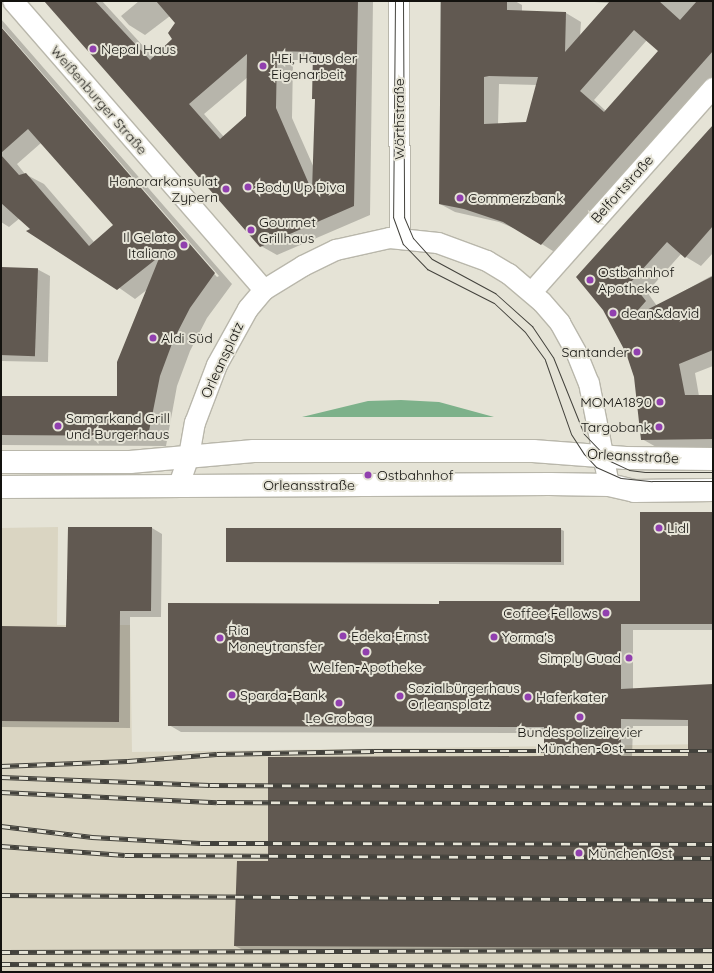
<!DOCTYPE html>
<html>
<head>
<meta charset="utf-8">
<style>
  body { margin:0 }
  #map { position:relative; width:714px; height:973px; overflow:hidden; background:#e5e3d6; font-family:Quicksand,sans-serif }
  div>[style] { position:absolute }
  .built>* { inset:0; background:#dad5c2 }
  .water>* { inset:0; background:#7db18a }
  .shadow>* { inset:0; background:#0003 }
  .building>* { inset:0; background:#615951; transform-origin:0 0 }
  .roads { filter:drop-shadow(1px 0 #b9b7ab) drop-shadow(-1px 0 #b9b7ab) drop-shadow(0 1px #b9b7ab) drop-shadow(0 -1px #b9b7ab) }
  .minor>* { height:20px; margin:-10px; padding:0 10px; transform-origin:10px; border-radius:10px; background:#fff }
  .secondary>* { height:22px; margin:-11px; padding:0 11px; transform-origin:11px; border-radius:11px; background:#fff }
  .tram>* { height:1px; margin:-0.5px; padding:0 0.5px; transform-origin:0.5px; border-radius:0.5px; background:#43423c }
  .rail>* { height:4.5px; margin-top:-2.25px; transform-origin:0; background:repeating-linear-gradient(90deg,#e5e3d6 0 9px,#43423c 0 18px); box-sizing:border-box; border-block:1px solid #43423c }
  .dots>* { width:11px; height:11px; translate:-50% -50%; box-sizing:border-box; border:2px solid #e5e3d6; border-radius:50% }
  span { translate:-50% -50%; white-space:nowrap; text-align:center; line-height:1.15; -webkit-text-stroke:4px #e5e3d6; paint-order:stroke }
  .poi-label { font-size:14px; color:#13120e }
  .left { translate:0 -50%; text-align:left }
  .right { translate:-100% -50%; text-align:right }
  .street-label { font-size:14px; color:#13120e }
  .frame { position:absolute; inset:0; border:2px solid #13120e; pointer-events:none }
</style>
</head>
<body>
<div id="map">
  <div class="built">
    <div style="clip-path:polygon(58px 527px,57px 625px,130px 625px,132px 752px,713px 744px,713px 972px,1px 972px,1px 528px)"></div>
  </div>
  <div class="water">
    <div style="clip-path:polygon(401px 400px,439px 402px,494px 417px,302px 417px,368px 401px)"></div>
  </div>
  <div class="shadow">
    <div style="clip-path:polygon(evenodd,46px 1px,102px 1px,154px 58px,174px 39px,176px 23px,170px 16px,145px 35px,129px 25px,121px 16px,139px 1px,373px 1px,370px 215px,277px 255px,261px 246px,46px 1px,293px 60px,314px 60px,313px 98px,316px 100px,314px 168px,292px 118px,293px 60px,46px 1px,248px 77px,247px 116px,224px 137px,204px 114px,248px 77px)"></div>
    <div style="clip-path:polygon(evenodd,440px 1px,515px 1px,522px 5px,522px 12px,566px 13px,581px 22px,580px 36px,610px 3px,579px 1px,713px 1px,713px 76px,556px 253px,523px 232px,499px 222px,455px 212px,440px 204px,440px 1px,647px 40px,660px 51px,606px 111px,594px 100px,647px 40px,440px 1px,499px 84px,537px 85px,527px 123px,498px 125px,499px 84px)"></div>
    <div style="clip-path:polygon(evenodd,1px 19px,232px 284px,207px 318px,190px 351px,177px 386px,166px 446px,1px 445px,1px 396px,118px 397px,148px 289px,135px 299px,20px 218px,9px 227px,1px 222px,1px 29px,217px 277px,219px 276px,1px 26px,1px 19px,41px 143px,114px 225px,94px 242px,44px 184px,25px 174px,17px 164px,41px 143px)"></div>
    <div style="clip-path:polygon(713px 126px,713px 253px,701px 266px,681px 254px,647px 292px,657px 306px,713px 275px,713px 366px,695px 373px,699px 396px,713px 396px,713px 448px,658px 448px,642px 439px,635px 377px,627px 353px,604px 310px)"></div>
    <div style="clip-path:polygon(1px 268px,37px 269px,50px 276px,48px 362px,1px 361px)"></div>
    <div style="clip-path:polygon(evenodd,713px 515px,713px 630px,633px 630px,633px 689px,713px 685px,713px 954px,247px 952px,235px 946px,269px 862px,545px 757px,545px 733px,181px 732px,169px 725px,440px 605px,641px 602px,713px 515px,633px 726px,689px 726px,689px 757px,632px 757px,633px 726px)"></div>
    <div style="clip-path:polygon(152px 528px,162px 534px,161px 617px,130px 617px,130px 728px,1px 727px,1px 627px,67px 628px)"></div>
    <div style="clip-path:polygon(560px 529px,564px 531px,564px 565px,228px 562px)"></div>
  </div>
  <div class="building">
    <div style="clip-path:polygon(evenodd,44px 1px,95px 1px,150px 60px,172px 39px,168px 33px,175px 23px,156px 1px,358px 1px,354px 206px,260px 247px,44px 1px,277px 51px,313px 52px,312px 99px,315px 99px,312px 191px,276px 108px,277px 51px,44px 1px,247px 54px,246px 116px,220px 139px,189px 104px,247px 54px)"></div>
    <div style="clip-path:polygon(evenodd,441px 1px,507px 1px,507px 10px,566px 12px,565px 52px,610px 1px,659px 1px,680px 20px,697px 1px,713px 1px,713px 51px,541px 245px,503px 222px,464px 209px,439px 204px,441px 1px,634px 30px,658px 51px,604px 112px,580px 91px,634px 30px,441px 1px,489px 76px,538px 77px,526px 122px,484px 124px,484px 77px,489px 76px)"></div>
    <div style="clip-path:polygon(1px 27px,215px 273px,190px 308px,173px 341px,160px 376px,148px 436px,1px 435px,1px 396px,117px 396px,117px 362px,160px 256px,117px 290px,26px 231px,30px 229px,1px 203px,1px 155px,19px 175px,26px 173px,89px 246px,113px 225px,28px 129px,1px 153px)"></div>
    <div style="clip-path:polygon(713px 125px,713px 226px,685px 258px,667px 242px,631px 282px,646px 301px,631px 318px,713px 276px,713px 350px,679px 364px,685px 395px,713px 395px,713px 439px,641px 440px,634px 377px,626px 353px,603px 310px,576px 277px)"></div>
    <div style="left:1px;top:267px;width:37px;height:88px;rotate:2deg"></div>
    <div style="clip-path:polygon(evenodd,640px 512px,713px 512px,713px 624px,621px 624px,621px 689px,713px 684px,713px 948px,234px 946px,237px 861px,268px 861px,268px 757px,544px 756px,544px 727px,168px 726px,168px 603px,439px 604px,439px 601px,640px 601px,640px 512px,621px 719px,688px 720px,688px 756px,621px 756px,621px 719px)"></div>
    <div style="clip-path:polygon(68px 527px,152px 527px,151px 611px,120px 611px,119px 722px,1px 721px,1px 626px,66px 627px)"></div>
    <div style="left:226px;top:528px;width:335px;height:34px"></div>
  </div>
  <div class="roads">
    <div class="minor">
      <div style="left:13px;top:1px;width:383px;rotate:49deg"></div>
      <div style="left:399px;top:1px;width:237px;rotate:89.8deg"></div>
      <div style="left:532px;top:292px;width:273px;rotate:-48.4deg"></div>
      <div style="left:179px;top:485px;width:31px;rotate:-71deg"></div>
      <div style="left:189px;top:456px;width:34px;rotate:-80deg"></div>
      <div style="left:195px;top:423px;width:62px;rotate:-69.2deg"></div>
      <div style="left:217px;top:365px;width:64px;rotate:-61deg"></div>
      <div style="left:248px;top:309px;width:25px;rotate:-50deg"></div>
      <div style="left:264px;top:290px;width:46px;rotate:-31.6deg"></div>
      <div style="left:303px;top:266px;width:37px;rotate:-26deg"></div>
      <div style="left:336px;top:250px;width:55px;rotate:-12.5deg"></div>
      <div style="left:390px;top:238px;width:48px;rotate:5.9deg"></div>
      <div style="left:438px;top:243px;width:52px;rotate:20.2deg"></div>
      <div style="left:487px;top:261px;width:26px;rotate:31deg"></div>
      <div style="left:509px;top:274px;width:43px;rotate:40.3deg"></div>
      <div style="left:542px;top:302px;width:28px;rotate:49deg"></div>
      <div style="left:560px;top:323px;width:35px;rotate:61deg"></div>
      <div style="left:577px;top:354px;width:31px;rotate:68deg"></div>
      <div style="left:589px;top:383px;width:104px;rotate:78.9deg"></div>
    </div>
    <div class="secondary">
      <div style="left:1px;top:462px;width:129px"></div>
      <div style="left:130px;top:462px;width:124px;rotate:-5.1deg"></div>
      <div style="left:254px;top:451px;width:279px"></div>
      <div style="left:533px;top:451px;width:93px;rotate:4.3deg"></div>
      <div style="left:626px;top:458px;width:87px;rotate:0.7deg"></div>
      <div style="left:1px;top:487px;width:549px;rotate:-0.31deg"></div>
      <div style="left:550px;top:484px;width:59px;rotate:1deg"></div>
      <div style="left:609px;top:485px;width:26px;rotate:13deg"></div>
      <div style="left:634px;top:491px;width:79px;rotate:-0.7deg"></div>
    </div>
  </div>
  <div class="tram">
    <div style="left:395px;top:1px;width:216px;rotate:90.5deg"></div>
    <div style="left:393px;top:217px;width:29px;rotate:70deg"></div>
    <div style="left:403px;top:244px;width:35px;rotate:46deg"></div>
    <div style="left:427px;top:269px;width:75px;rotate:26.9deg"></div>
    <div style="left:494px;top:303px;width:42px;rotate:43.1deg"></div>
    <div style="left:525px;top:332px;width:34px;rotate:54deg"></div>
    <div style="left:545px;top:360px;width:78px;rotate:70.6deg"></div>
    <div style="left:571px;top:434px;width:24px;rotate:57deg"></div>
    <div style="left:584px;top:454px;width:18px;rotate:47deg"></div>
    <div style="left:596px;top:467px;width:27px;rotate:24deg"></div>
    <div style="left:621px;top:478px;width:31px;rotate:6deg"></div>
    <div style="left:652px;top:481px;width:61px"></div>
    <div style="left:403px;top:1px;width:216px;rotate:89.7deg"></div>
    <div style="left:404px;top:217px;width:23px;rotate:67deg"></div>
    <div style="left:413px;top:238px;width:28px;rotate:48deg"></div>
    <div style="left:432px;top:259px;width:72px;rotate:28.4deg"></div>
    <div style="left:495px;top:293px;width:50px;rotate:41.7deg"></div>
    <div style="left:532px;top:326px;width:37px;rotate:56deg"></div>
    <div style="left:553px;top:357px;width:83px;rotate:68.1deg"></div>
    <div style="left:584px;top:434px;width:37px;rotate:46deg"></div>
    <div style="left:610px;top:461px;width:21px;rotate:25deg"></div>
    <div style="left:629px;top:470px;width:16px;rotate:7deg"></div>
    <div style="left:645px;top:472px;width:68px"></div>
  </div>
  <div class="rail">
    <div style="left:1px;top:766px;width:127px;rotate:-2.3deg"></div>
    <div style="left:128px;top:761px;width:89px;rotate:-4.5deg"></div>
    <div style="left:217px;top:754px;width:157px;rotate:-1.1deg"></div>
    <div style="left:374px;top:751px;width:339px"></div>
    <div style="left:1px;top:777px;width:209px;rotate:2.2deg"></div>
    <div style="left:210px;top:785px;width:503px;rotate:0.23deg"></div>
    <div style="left:1px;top:792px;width:216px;rotate:2.7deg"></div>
    <div style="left:217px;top:802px;width:496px;rotate:0.2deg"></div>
    <div style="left:1px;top:826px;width:92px;rotate:6.9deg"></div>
    <div style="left:92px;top:837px;width:109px;rotate:3.2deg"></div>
    <div style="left:201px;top:843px;width:512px;rotate:0.11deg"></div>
    <div style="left:1px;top:846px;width:124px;rotate:4.2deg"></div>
    <div style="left:125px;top:855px;width:588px;rotate:0.29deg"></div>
    <div style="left:1px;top:895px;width:712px;rotate:0.4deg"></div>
    <div style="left:1px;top:952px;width:712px;rotate:-0.16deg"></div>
    <div style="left:1px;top:964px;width:712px;rotate:0.16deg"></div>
  </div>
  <div class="dots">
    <div style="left:93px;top:49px;background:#9140af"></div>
    <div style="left:263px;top:66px;background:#9140af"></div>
    <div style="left:248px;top:187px;background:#9140af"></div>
    <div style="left:226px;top:189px;background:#9140af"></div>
    <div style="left:460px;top:198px;background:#9140af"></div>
    <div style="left:251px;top:230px;background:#9140af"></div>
    <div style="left:184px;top:245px;background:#9140af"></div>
    <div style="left:590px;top:280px;background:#9140af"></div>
    <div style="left:613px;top:313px;background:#9140af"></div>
    <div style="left:153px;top:338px;background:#9140af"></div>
    <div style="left:637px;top:352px;background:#9140af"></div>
    <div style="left:660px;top:402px;background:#9140af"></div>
    <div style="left:58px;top:426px;background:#9140af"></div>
    <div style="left:659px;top:427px;background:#9140af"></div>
    <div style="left:368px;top:475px;background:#9140af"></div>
    <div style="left:659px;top:528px;background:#9140af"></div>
    <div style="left:606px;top:613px;background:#9140af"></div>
    <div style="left:343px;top:636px;background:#9140af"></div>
    <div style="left:494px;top:637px;background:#9140af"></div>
    <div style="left:220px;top:638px;background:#9140af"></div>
    <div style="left:366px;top:652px;background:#9140af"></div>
    <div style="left:629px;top:658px;background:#9140af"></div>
    <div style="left:232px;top:695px;background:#9140af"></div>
    <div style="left:400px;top:696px;background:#9140af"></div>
    <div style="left:528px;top:697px;background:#9140af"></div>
    <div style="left:339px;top:703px;background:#9140af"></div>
    <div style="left:580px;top:717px;background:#9140af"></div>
    <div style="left:579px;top:853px;background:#9140af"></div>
  </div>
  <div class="poi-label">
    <span class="left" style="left:101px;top:49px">Nepal Haus</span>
    <span class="left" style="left:271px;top:66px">HEi, Haus der<br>Eigenarbeit</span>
    <span class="right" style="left:218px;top:189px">Honorarkonsulat<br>Zypern</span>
    <span class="left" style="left:256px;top:187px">Body Up Diva</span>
    <span class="left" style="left:468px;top:198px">Commerzbank</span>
    <span class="left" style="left:259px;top:230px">Gourmet<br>Grillhaus</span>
    <span class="right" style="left:176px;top:245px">Il Gelato<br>Italiano</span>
    <span class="left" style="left:598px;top:280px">Ostbahnhof<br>Apotheke</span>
    <span class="left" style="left:621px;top:313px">dean&amp;david</span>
    <span class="left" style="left:161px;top:338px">Aldi Süd</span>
    <span class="right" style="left:629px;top:352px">Santander</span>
    <span class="right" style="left:652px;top:402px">MOMA1890</span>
    <span class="left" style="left:66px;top:426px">Samarkand Grill<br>und Burgerhaus</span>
    <span class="right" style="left:651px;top:427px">Targobank</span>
    <span class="left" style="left:377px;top:475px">Ostbahnhof</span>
    <span class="left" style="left:667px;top:528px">Lidl</span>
    <span class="right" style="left:598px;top:613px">Coffee Fellows</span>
    <span class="left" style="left:228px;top:638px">Ria<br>Moneytransfer</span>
    <span class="left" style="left:351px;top:636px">Edeka Ernst</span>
    <span class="left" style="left:502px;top:637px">Yorma's</span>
    <span class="right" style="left:621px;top:658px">Simply Guad</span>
    <span style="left:366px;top:667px">Welfen-Apotheke</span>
    <span class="left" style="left:408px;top:696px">Sozialbürgerhaus<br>Orleansplatz</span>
    <span class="left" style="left:240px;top:695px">Sparda-Bank</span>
    <span class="left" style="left:536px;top:697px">Haferkater</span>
    <span style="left:339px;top:718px">Le Crobag</span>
    <span style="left:580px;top:740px">Bundespolizeirevier<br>München-Ost</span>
    <span class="left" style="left:588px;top:853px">München Ost</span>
  </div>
  <div class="street-label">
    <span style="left:99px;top:100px;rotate:49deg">Weißenburger Straße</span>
    <span style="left:399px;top:119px;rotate:-90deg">Wörthstraße</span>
    <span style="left:622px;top:189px;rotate:-48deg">Belfortstraße</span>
    <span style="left:222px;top:360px;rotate:-65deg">Orleansplatz</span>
    <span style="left:633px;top:456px;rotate:3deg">Orleansstraße</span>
    <span style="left:309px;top:485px">Orleansstraße</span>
  </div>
  <div class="frame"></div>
</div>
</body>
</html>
